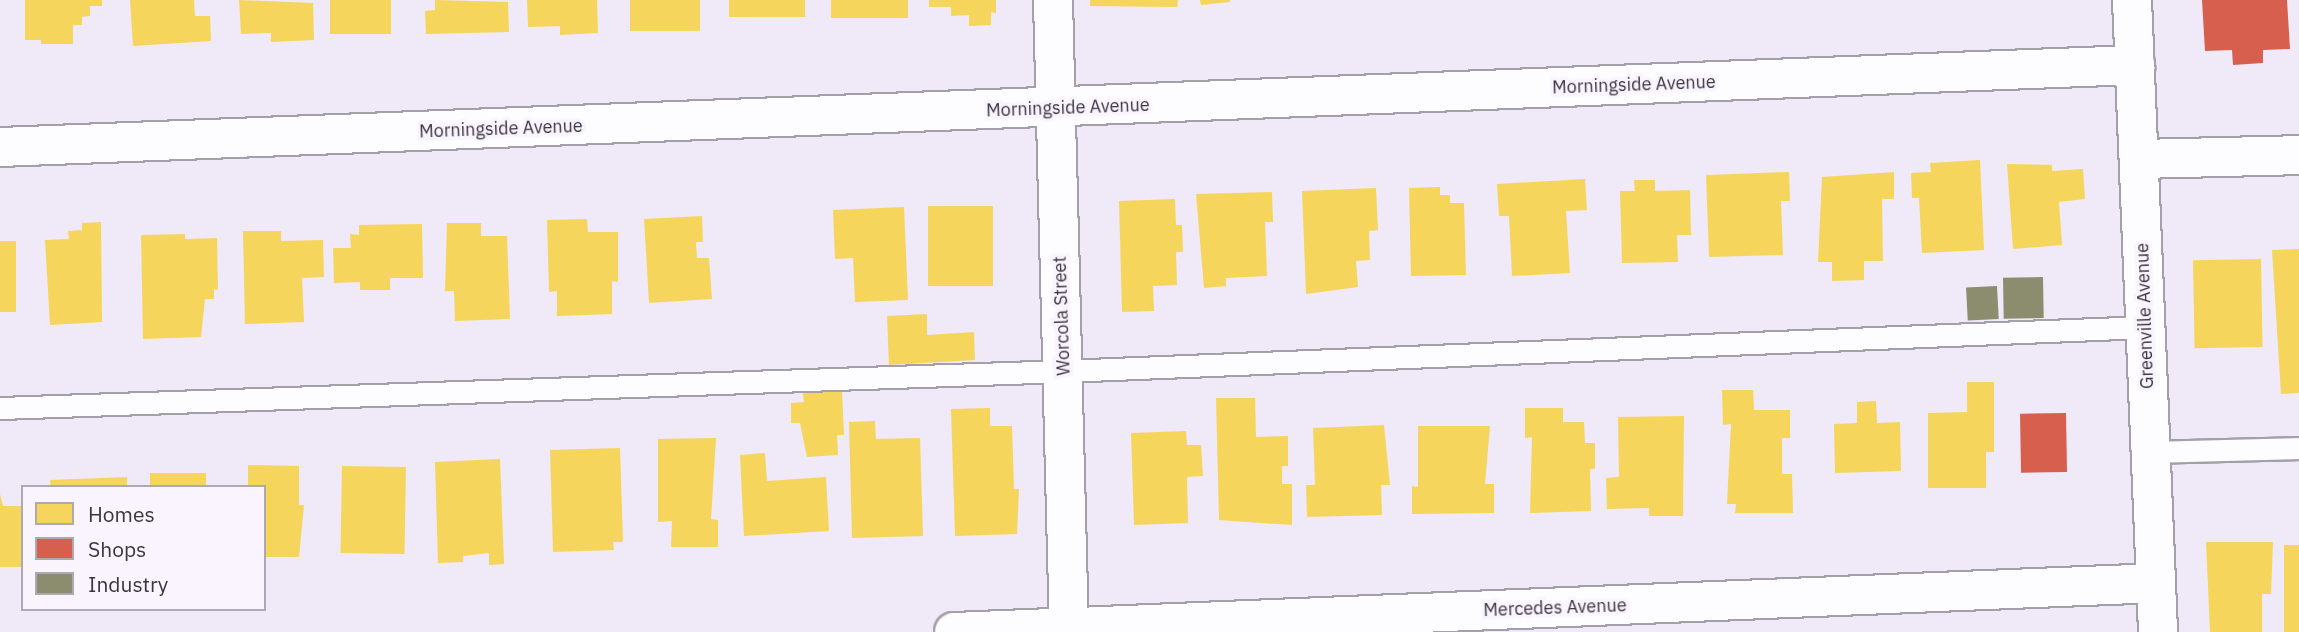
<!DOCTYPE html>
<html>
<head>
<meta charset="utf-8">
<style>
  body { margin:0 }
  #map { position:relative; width:2299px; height:632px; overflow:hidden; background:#f0e9f7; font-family:"IBM Plex Sans",sans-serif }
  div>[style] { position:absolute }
  .homes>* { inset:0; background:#f6d55c; transform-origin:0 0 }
  .shops>* { inset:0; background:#d6604d; transform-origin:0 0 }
  .industry>* { inset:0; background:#8c8c6e; transform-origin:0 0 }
  .roads { filter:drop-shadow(2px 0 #a49fa9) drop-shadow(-2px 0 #a49fa9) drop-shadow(0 2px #a49fa9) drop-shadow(0 -2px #a49fa9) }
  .lane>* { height:21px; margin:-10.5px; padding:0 10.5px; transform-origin:10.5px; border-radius:10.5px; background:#fdfcfe }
  .street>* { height:38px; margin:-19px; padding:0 19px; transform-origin:19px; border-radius:19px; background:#fdfcfe }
  .secondary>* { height:38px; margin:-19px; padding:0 19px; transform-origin:19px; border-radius:19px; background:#fdfcfe }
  span { translate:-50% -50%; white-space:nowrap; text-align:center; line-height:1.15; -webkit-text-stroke:7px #f9f4fe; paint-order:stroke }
  .street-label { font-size:18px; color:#3a3640 }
  .legend { position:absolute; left:21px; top:485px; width:245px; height:126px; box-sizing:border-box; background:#f9f4fe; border:2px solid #ada8b2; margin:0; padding:9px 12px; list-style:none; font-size:21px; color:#3a3640 }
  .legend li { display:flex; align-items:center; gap:14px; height:35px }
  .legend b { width:35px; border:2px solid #ada8b2 }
</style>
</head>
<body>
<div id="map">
  <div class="homes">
    <div style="clip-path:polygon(25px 0,102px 0,102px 6px,90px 6px,90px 16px,82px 17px,82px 25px,73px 25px,73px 44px,41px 44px,41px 40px,25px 40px)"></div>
    <div style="clip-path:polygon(130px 0,194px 0,195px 16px,210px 16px,211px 41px,133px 46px)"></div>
    <div style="clip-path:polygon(239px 0,313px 3px,314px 40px,271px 42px,271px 33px,241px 34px)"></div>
    <div style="left:330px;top:0;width:61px;height:34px"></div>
    <div style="clip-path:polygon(435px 0,508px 2px,509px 32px,426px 34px,425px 11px,435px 10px)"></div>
    <div style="clip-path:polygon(527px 0,597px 0,598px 33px,560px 35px,560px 26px,528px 27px)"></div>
    <div style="left:630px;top:0;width:70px;height:31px"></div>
    <div style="left:729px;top:0;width:76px;height:17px"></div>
    <div style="left:831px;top:0;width:77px;height:18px"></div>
    <div style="clip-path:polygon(929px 0,996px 0,996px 13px,991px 12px,991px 25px,969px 26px,969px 15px,951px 16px,951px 7px,929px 7px)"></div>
    <div style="clip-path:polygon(1090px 0,1178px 0,1177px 7px,1090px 6px)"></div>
    <div style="clip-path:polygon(1200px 0,1230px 0,1230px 2px,1201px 5px)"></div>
    <div style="clip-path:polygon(1980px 160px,1984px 250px,1922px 253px,1919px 198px,1912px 198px,1911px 173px,1931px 172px,1930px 163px)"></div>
    <div style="clip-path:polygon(2007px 164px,2052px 165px,2052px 171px,2083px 169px,2085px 199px,2059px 202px,2062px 245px,2013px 249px)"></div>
    <div style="clip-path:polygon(1789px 172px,1790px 201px,1781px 201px,1783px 255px,1709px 257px,1706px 175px)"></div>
    <div style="clip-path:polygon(1894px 172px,1894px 199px,1882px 199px,1883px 261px,1864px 261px,1864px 280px,1832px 281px,1832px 262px,1818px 262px,1822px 177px)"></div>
    <div style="clip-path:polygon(1585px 179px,1587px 210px,1566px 211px,1570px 273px,1512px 276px,1509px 216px,1499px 216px,1497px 184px)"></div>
    <div style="clip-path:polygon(1634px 180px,1655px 180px,1655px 191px,1690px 190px,1691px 235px,1677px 235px,1678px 262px,1622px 263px,1620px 191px,1635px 191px)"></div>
    <div style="clip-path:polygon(1440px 187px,1440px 195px,1450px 195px,1450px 203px,1464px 203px,1466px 275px,1411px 276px,1409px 188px)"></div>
    <div style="clip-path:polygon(1376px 188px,1378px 230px,1369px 231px,1370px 260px,1356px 261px,1358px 287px,1306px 294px,1302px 191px)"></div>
    <div style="clip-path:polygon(1272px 192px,1273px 222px,1265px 222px,1267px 276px,1226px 278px,1226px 286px,1204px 288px,1196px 194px)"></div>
    <div style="clip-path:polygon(1175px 199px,1176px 225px,1182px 225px,1183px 252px,1176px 252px,1177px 285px,1153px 286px,1154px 311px,1122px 312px,1119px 201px)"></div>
    <div style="left:928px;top:206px;width:65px;height:80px"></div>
    <div style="clip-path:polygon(904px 207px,908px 300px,855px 302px,853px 258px,835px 259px,833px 210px)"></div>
    <div style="clip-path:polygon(702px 216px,703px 242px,696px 242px,697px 258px,709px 258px,712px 299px,649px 303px,644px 219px)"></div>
    <div style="clip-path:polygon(587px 219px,588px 232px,618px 232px,618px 282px,612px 281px,612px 314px,557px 316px,557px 291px,549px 292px,547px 220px)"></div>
    <div style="clip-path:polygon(101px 222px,102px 322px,50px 325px,45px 240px,69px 239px,68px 231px,82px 230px,82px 223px)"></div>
    <div style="clip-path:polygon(447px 223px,481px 223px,481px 236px,507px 236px,510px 319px,455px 321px,454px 291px,445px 291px)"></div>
    <div style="clip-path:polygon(422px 224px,423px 278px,390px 278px,390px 290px,360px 290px,360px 282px,334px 283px,333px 248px,351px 248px,350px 234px,359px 235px,359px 225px)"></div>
    <div style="clip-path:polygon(243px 231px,281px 231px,281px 241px,323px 240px,324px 277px,302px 278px,304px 322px,245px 324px)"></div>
    <div style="clip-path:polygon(185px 234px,185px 239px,217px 238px,218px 290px,214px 289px,214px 299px,205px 299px,201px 337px,143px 339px,141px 235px)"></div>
    <div style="left:0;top:241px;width:16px;height:71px"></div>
    <div style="clip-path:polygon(2299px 249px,2299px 393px,2281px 394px,2272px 250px)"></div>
    <div style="left:2261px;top:259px;width:88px;height:68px;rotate:89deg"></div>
    <div style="clip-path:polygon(927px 314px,927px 335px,974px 332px,975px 360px,889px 365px,887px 316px)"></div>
    <div style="clip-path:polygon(1967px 382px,1994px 382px,1994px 452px,1986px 452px,1986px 488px,1928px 488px,1928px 413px,1967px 412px)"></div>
    <div style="clip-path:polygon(1722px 390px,1753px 390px,1754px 410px,1790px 410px,1790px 438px,1782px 438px,1782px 474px,1792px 474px,1793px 513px,1735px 513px,1736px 504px,1727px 504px,1731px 424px,1723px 425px)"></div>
    <div style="clip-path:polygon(842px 391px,844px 435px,837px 435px,838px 455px,807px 457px,800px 423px,791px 423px,791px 403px,804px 402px,803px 393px)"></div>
    <div style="clip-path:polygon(1216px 398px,1255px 398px,1256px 437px,1288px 436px,1288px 466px,1282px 466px,1282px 484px,1292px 484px,1292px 525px,1219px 520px)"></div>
    <div style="clip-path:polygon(1876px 401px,1877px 423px,1900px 422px,1901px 471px,1835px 473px,1834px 424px,1857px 423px,1857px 402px)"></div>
    <div style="clip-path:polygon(990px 408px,990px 426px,1012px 426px,1014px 489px,1019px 489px,1017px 534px,955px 536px,951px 409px)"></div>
    <div style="clip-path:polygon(1525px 408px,1563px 408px,1563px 422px,1584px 422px,1585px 443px,1595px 443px,1595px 469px,1590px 469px,1591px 511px,1530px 513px,1532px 437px,1525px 438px)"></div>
    <div style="clip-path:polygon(1684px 416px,1683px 516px,1649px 516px,1649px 508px,1607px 509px,1606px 478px,1619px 477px,1618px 417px)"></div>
    <div style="clip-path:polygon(875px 421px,876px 439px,920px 438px,923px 536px,852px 538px,849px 422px)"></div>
    <div style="clip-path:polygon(1384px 425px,1390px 485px,1381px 485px,1382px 515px,1307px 517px,1306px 485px,1315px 485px,1313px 428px)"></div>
    <div style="clip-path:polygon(1418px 426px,1490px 426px,1485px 484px,1494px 484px,1494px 513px,1412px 514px,1412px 486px,1418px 487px)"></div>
    <div style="clip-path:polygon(1186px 431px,1187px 445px,1201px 445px,1203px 476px,1187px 477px,1188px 523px,1134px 525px,1131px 433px)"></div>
    <div style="clip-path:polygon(716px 438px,711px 519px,718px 520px,718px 547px,671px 547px,672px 521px,658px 522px,658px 439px)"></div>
    <div style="clip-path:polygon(620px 448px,623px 542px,613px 542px,614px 550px,553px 552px,550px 450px)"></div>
    <div style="clip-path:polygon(765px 453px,767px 481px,826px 477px,829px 531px,744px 536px,740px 455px)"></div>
    <div style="clip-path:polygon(500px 459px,504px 564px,489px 565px,489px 553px,463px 556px,463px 562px,438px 563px,435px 462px)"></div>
    <div style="clip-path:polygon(248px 465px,299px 466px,299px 505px,304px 505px,299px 557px,264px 557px,264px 487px,248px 487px)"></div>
    <div style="left:342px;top:466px;width:64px;height:87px;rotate:1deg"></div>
    <div style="left:150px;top:473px;width:56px;height:14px"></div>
    <div style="clip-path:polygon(127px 477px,127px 487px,51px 487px,50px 480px)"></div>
    <div style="clip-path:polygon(0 494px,3px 506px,22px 506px,23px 567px,0 567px)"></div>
    <div style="clip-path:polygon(2206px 542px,2273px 542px,2271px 594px,2262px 594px,2262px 632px,2210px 632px)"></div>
    <div style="left:2284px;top:545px;width:15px;height:87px"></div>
  </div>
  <div class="shops">
    <div style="clip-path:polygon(2202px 0,2287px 0,2290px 49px,2263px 50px,2263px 63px,2233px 65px,2232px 50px,2205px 51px)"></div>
    <div style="left:2066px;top:413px;width:59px;height:46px;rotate:89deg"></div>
  </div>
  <div class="industry">
    <div style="left:2043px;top:277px;width:41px;height:40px;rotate:89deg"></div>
    <div style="left:1997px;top:286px;width:33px;height:31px;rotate:87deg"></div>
  </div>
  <div class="roads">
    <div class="lane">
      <div style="left:0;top:408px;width:1065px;rotate:-1.99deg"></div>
      <div style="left:1064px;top:371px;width:1083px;rotate:-2.33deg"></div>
      <div style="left:2150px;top:452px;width:149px;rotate:-1.5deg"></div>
    </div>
    <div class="street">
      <div style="left:1053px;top:0;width:632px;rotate:88.55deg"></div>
      <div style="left:0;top:147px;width:2137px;rotate:-2.2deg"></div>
      <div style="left:2140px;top:159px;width:159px;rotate:-1.4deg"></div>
      <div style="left:954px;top:632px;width:1203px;rotate:-2.33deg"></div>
    </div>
    <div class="secondary">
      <div style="left:2132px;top:0;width:633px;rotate:87.64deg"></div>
    </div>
  </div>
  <div class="street-label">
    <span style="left:1634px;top:85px;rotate:-2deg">Morningside Avenue</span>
    <span style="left:1068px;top:108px;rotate:-2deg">Morningside Avenue</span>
    <span style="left:501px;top:129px;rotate:-2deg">Morningside Avenue</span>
    <span style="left:1062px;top:316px;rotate:-92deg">Worcola Street</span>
    <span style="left:2145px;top:316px;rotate:-92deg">Greenville Avenue</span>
    <span style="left:1555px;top:608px;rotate:-2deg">Mercedes Avenue</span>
  </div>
  <ul class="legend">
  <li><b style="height:19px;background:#f6d55c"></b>Homes</li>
  <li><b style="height:19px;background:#d6604d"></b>Shops</li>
  <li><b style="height:19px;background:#8c8c6e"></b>Industry</li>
  </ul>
</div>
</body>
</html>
